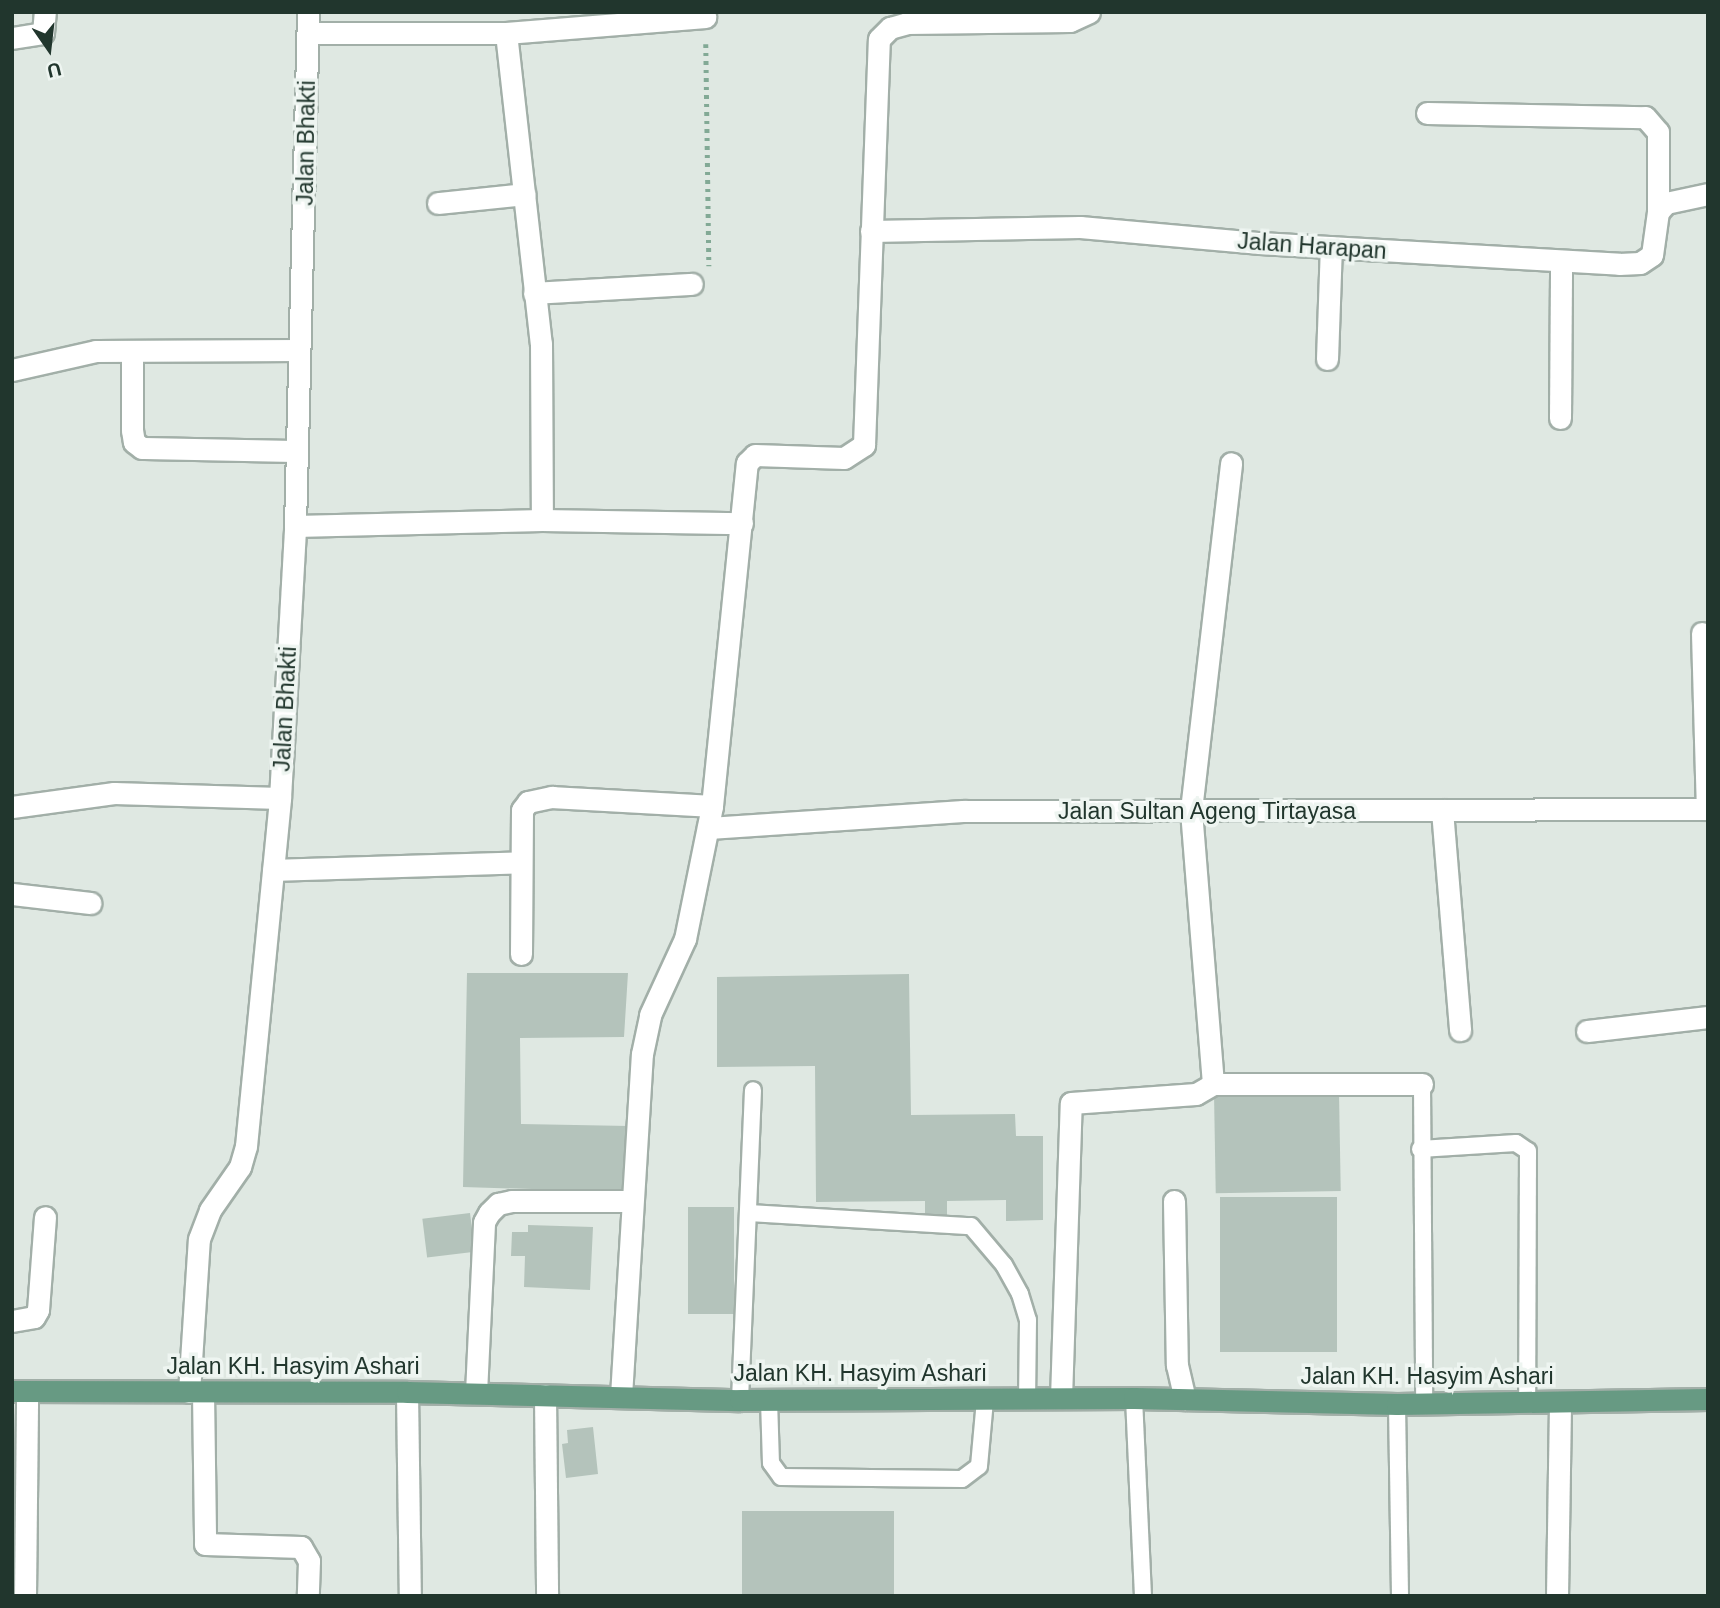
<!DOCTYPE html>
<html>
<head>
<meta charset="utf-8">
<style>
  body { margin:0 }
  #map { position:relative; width:1720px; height:1608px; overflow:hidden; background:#dfe8e2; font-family:Helvetica,sans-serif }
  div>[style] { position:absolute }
  .building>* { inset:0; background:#b4c3bb; transform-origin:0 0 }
  .path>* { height:4.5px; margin-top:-2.25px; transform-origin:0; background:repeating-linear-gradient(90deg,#82a995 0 3.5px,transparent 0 8.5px) }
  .roads { filter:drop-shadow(2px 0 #a2afa8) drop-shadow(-2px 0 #a2afa8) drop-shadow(0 2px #a2afa8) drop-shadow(0 -2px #a2afa8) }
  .service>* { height:16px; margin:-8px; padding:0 8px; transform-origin:8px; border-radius:8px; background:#fff }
  .minor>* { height:21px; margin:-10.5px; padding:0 10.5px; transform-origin:10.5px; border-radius:10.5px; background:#fff }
  .primary>* { height:21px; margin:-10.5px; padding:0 10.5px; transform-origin:10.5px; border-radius:10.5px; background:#679a83 }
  span { translate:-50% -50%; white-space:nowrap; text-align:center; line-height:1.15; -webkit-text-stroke:7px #eef5f1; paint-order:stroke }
  .street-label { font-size:23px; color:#21362d }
  .frame { position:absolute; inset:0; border:14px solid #21362d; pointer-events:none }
  .north { position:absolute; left:14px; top:14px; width:70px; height:70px; -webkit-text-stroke:5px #eef5f1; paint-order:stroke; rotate:166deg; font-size:19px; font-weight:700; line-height:28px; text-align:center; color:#21362d }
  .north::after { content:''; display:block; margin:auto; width:24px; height:32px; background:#21362d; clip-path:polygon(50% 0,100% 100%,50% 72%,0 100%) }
</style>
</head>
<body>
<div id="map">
  <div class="building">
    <div style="clip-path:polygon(467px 973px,628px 973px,624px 1037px,520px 1038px,521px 1124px,629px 1126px,629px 1192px,463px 1187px)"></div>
    <div style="clip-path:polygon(909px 974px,911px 1115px,1015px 1114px,1016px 1136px,1043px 1136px,1043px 1220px,1006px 1221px,1006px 1200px,947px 1201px,947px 1215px,925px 1215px,925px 1201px,816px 1202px,815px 1066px,717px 1067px,717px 977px)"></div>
    <div style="left:1339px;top:1092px;width:99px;height:125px;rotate:89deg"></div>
    <div style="left:1337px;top:1197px;width:155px;height:117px;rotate:90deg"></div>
    <div style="left:688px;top:1207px;width:46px;height:107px"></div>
    <div style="left:470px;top:1213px;width:39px;height:48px;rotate:83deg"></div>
    <div style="clip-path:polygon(528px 1225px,593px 1227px,590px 1290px,524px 1287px,525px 1256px,511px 1256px,512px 1232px,528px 1232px)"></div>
    <div style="clip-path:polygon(593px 1427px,598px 1474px,566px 1478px,562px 1444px,568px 1443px,567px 1430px)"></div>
    <div style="left:742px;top:1511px;width:152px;height:85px"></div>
  </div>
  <div class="path">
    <div style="left:706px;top:44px;width:222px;rotate:89.2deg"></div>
  </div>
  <div class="roads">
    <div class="service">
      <div style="left:1422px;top:1084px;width:320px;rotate:89.6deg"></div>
      <div style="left:1420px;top:1149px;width:96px;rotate:-3.6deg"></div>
      <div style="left:1516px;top:1143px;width:14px;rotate:34deg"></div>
      <div style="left:1528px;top:1151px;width:251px;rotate:90.2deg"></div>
      <div style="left:749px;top:1213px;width:222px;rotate:3.4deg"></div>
      <div style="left:971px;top:1226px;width:51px;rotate:49.8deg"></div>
      <div style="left:1004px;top:1265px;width:33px;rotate:61deg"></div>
      <div style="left:1020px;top:1294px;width:27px;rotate:73deg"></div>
      <div style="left:1028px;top:1320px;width:77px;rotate:90.7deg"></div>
      <div style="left:1134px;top:1398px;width:198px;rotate:87.4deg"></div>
      <div style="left:740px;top:1400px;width:310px;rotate:-87.6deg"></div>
      <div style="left:769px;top:1400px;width:63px;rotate:88.2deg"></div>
      <div style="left:771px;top:1463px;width:17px;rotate:54deg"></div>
      <div style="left:781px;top:1477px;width:181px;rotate:0.6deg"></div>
      <div style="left:962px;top:1479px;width:21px;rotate:-37deg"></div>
      <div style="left:979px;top:1466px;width:66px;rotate:-84.8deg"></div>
      <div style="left:1397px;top:1404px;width:192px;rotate:89.1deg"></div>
    </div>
    <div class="minor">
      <div style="left:308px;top:33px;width:198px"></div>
      <div style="left:506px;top:33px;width:200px;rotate:-4.6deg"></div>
      <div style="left:506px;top:33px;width:312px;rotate:83.6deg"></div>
      <div style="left:541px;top:343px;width:177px;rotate:89.7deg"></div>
      <div style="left:12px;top:38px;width:31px;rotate:-9deg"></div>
      <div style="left:43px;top:33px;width:21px;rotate:-85deg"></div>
      <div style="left:1427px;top:113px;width:218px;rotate:1.1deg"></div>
      <div style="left:1645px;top:117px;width:20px;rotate:49deg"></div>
      <div style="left:1658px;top:132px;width:80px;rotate:90deg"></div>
      <div style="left:438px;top:203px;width:87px;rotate:-5.9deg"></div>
      <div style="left:871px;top:231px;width:209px;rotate:-1.1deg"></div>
      <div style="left:1080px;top:227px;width:181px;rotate:5.1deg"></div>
      <div style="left:1260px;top:243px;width:360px;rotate:3.3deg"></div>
      <div style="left:1619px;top:264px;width:21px;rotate:-3deg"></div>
      <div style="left:1640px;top:263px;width:14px;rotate:-34deg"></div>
      <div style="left:1652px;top:255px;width:43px;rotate:-82.1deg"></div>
      <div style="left:1658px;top:212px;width:12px;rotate:-48deg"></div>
      <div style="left:1666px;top:203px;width:43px;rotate:-12.1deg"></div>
      <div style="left:534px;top:293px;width:158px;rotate:-3.3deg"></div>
      <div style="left:132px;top:352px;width:78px;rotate:90deg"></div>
      <div style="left:132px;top:430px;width:12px;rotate:81deg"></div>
      <div style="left:134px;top:442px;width:10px;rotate:37deg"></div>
      <div style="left:142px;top:448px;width:154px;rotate:1.1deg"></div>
      <div style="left:1327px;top:359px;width:112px;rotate:-88deg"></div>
      <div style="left:12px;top:370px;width:86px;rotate:-12.7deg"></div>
      <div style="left:96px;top:351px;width:203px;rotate:-0.3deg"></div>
      <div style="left:1560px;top:418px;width:156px;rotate:-89.6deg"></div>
      <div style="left:295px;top:526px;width:247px;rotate:-1.4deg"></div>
      <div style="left:542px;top:520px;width:200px;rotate:0.9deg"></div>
      <div style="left:1702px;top:633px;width:176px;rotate:88.4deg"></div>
      <div style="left:12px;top:807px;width:103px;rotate:-7.8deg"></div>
      <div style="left:114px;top:793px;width:166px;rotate:1.7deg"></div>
      <div style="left:1442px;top:810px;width:221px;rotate:85.3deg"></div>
      <div style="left:708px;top:828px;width:256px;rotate:-3.8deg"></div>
      <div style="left:963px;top:811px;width:745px;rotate:-0.15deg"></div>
      <div style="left:273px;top:870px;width:248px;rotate:-1.8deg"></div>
      <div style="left:12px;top:894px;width:79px;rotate:6.6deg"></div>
      <div style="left:521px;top:954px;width:144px;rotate:-89.6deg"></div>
      <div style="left:522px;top:810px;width:10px;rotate:-53deg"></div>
      <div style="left:528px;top:802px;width:25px;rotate:-12deg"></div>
      <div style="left:552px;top:797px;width:160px;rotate:3.2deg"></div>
      <div style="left:1587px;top:1031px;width:122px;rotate:-6.6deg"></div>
      <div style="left:1213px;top:1084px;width:275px;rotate:-94.6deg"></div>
      <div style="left:1191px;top:810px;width:349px;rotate:-83.4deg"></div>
      <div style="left:1174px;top:1201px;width:164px;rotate:89deg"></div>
      <div style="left:1177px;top:1365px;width:35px;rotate:77deg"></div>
      <div style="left:12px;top:1321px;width:22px;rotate:-10deg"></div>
      <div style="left:34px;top:1317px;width:8px;rotate:-60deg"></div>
      <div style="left:38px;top:1310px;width:93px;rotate:-85.7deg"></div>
      <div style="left:189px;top:1392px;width:153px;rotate:-86.3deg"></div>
      <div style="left:199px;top:1239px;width:31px;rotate:-69deg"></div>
      <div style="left:210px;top:1210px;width:52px;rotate:-55.1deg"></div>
      <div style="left:240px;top:1167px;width:22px;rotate:-74deg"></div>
      <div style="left:246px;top:1146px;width:350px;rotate:-84.4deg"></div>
      <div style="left:280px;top:798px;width:272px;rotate:-86.8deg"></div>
      <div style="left:295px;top:526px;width:514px;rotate:-88.55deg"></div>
      <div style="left:203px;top:1392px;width:152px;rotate:89.2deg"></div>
      <div style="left:205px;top:1544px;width:96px;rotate:1.8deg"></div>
      <div style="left:301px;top:1547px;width:16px;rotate:60deg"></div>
      <div style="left:309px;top:1561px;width:35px;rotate:92deg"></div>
      <div style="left:407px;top:1392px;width:204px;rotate:89.2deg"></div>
      <div style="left:476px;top:1393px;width:171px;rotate:-87.3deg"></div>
      <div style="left:484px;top:1222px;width:10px;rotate:-61deg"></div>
      <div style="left:489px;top:1213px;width:13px;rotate:-45deg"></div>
      <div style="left:498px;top:1204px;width:14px;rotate:-12deg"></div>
      <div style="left:512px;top:1201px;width:120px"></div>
      <div style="left:545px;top:1395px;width:201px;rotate:89.4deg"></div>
      <div style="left:621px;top:1396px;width:343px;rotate:-86.5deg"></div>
      <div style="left:642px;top:1054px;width:40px;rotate:-78deg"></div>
      <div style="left:650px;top:1015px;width:84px;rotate:-65.3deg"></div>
      <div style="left:685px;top:939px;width:136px;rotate:-78.5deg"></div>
      <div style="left:712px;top:806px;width:345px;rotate:-84.2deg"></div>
      <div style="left:747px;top:463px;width:11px;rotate:-45deg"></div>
      <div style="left:755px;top:455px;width:89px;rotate:1.9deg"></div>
      <div style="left:844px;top:458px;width:24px;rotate:-33deg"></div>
      <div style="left:864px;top:445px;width:406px;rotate:-87.9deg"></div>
      <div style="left:879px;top:39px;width:16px;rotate:-45deg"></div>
      <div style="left:890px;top:28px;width:18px;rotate:-16deg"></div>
      <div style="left:907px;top:23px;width:163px;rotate:-0.7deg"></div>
      <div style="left:1070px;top:21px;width:21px;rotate:-25deg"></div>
      <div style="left:1061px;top:1398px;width:295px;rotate:-88.1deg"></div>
      <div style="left:1071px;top:1103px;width:125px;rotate:-4.1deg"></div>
      <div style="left:1196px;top:1094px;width:20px;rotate:-30deg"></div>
      <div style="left:1213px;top:1084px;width:209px"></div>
      <div style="left:25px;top:1596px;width:205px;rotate:-89.4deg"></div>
      <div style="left:1557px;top:1596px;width:192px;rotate:-89.1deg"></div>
    </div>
    <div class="primary">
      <div style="left:12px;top:1391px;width:395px;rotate:0.1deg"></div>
      <div style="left:407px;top:1392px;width:333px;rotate:1.4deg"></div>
      <div style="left:740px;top:1400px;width:394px;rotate:-0.3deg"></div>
      <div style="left:1134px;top:1398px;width:263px;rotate:1.3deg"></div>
      <div style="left:1397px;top:1404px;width:311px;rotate:-0.9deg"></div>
    </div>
  </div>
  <div class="street-label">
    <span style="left:306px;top:143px;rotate:-89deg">Jalan Bhakti</span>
    <span style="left:1312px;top:246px;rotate:4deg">Jalan Harapan</span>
    <span style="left:285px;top:709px;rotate:-87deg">Jalan Bhakti</span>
    <span style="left:1207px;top:811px">Jalan Sultan Ageng Tirtayasa</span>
    <span style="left:293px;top:1366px">Jalan KH. Hasyim Ashari</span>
    <span style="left:860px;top:1373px">Jalan KH. Hasyim Ashari</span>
    <span style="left:1427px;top:1376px">Jalan KH. Hasyim Ashari</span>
  </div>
  <div class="frame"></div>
  <div class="north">U</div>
</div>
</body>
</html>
